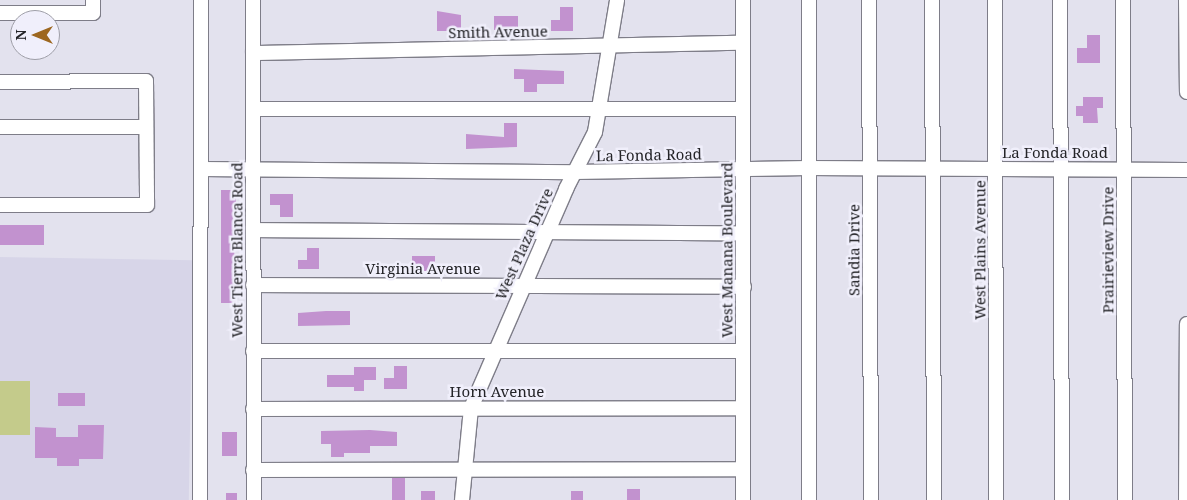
<!DOCTYPE html>
<html>
<head>
<meta charset="utf-8">
<style>
  body { margin:0 }
  #map { position:relative; width:1187px; height:500px; overflow:hidden; background:#e3e2ee; font-family:"Noto Serif",serif }
  div>[style] { position:absolute }
  .built>* { inset:0; background:#d7d5e8; transform-origin:0 0 }
  .green>* { inset:0; background:#c4cb8b; transform-origin:0 0 }
  .building>* { inset:0; background:#c292cf; transform-origin:0 0 }
  .roads { filter:drop-shadow(1px 0 #7e7d88) drop-shadow(-1px 0 #7e7d88) drop-shadow(0 1px #7e7d88) drop-shadow(0 -1px #7e7d88) }
  .minor>* { height:14px; margin:-7px; padding:0 7px; transform-origin:7px; border-radius:7px; background:#fff }
  span { translate:-50% -50%; white-space:nowrap; text-align:center; line-height:1.15; -webkit-text-stroke:5px #f0effb; paint-order:stroke }
  .street-label { font-size:15px; color:#242428 }
  .north { position:absolute; left:10px; top:10px; width:50px; height:50px; box-sizing:border-box; background:#f0effb; border:1px solid #9e9ea7; border-radius:50%; rotate:270deg; font-size:14px; font-weight:700; line-height:20px; text-align:center; color:#242428 }
  .north::after { content:''; display:block; margin:auto; width:18px; height:22px; background:#9d6720; clip-path:polygon(50% 0,100% 100%,50% 72%,0 100%) }
</style>
</head>
<body>
<div id="map">
  <div class="built">
    <div style="left:0;top:257px;width:193px;height:243px;rotate:1deg"></div>
  </div>
  <div class="green">
    <div style="left:0;top:381px;width:30px;height:54px"></div>
  </div>
  <div class="building">
    <div style="clip-path:polygon(560px 7px,573px 7px,573px 31px,551px 31px,551px 20px,560px 20px)"></div>
    <div style="clip-path:polygon(437px 11px,461px 15px,461px 31px,437px 31px)"></div>
    <div style="left:494px;top:16px;width:24px;height:14px"></div>
    <div style="clip-path:polygon(1087px 35px,1100px 35px,1100px 63px,1077px 63px,1077px 48px,1087px 48px)"></div>
    <div style="clip-path:polygon(514px 69px,564px 71px,564px 84px,537px 84px,537px 92px,524px 92px,524px 79px,514px 79px)"></div>
    <div style="clip-path:polygon(1083px 97px,1103px 97px,1103px 108px,1097px 108px,1098px 123px,1083px 123px,1083px 116px,1076px 116px,1076px 106px,1083px 106px)"></div>
    <div style="clip-path:polygon(504px 123px,517px 123px,517px 147px,466px 149px,466px 134px,504px 137px)"></div>
    <div style="clip-path:polygon(221px 190px,236px 190px,236px 213px,233px 213px,236px 303px,221px 303px)"></div>
    <div style="clip-path:polygon(270px 194px,293px 194px,293px 217px,280px 217px,280px 205px,270px 205px)"></div>
    <div style="left:0;top:225px;width:44px;height:20px"></div>
    <div style="clip-path:polygon(307px 248px,319px 248px,319px 269px,298px 269px,298px 260px,307px 260px)"></div>
    <div style="left:412px;top:256px;width:23px;height:15px"></div>
    <div style="clip-path:polygon(326px 311px,350px 311px,350px 325px,298px 326px,298px 313px)"></div>
    <div style="clip-path:polygon(394px 366px,407px 366px,407px 389px,384px 389px,384px 378px,394px 378px)"></div>
    <div style="clip-path:polygon(354px 367px,376px 367px,376px 380px,364px 380px,364px 391px,354px 391px,354px 387px,327px 387px,327px 375px,354px 375px)"></div>
    <div style="left:58px;top:393px;width:27px;height:13px"></div>
    <div style="clip-path:polygon(78px 425px,104px 425px,103px 459px,79px 459px,79px 466px,57px 466px,57px 458px,35px 458px,35px 427px,56px 428px,56px 437px,78px 437px)"></div>
    <div style="clip-path:polygon(370px 430px,397px 432px,397px 446px,370px 446px,370px 453px,344px 453px,344px 457px,331px 457px,331px 444px,321px 444px,321px 431px)"></div>
    <div style="left:222px;top:432px;width:15px;height:24px"></div>
    <div style="left:392px;top:478px;width:13px;height:22px"></div>
    <div style="left:627px;top:489px;width:13px;height:11px"></div>
    <div style="left:421px;top:491px;width:14px;height:9px"></div>
    <div style="left:571px;top:491px;width:12px;height:9px"></div>
    <div style="left:226px;top:493px;width:11px;height:7px"></div>
  </div>
  <div class="roads">
    <div class="minor">
      <div style="left:253px;top:0;width:500px;rotate:89.89deg"></div>
      <div style="left:743px;top:0;width:500px;rotate:90deg"></div>
      <div style="left:869px;top:0;width:500px;rotate:89.77deg"></div>
      <div style="left:932px;top:0;width:500px;rotate:89.77deg"></div>
      <div style="left:995px;top:0;width:500px;rotate:89.89deg"></div>
      <div style="left:1060px;top:0;width:500px;rotate:89.77deg"></div>
      <div style="left:1123px;top:0;width:500px;rotate:89.77deg"></div>
      <div style="left:1186px;top:0;width:92px;rotate:89.4deg"></div>
      <div style="left:0;top:13px;width:93px"></div>
      <div style="left:93px;top:13px;width:13px;rotate:-90deg"></div>
      <div style="left:253px;top:53px;width:490px;rotate:-1.2deg"></div>
      <div style="left:0;top:82px;width:146px;rotate:-0.4deg"></div>
      <div style="left:146px;top:81px;width:124px;rotate:89.5deg"></div>
      <div style="left:147px;top:205px;width:147px;rotate:180deg"></div>
      <div style="left:253px;top:109px;width:490px"></div>
      <div style="left:0;top:127px;width:146px"></div>
      <div style="left:202px;top:169px;width:373px;rotate:0.5deg"></div>
      <div style="left:575px;top:172px;width:233px;rotate:-1deg"></div>
      <div style="left:808px;top:168px;width:379px;rotate:0.3deg"></div>
      <div style="left:253px;top:230px;width:490px;rotate:0.4deg"></div>
      <div style="left:253px;top:285px;width:491px;rotate:0.2deg"></div>
      <div style="left:253px;top:351px;width:490px"></div>
      <div style="left:253px;top:409px;width:489px;rotate:-0.1deg"></div>
      <div style="left:253px;top:470px;width:490px;rotate:-0.1deg"></div>
      <div style="left:200px;top:500px;width:500px;rotate:-89.89deg"></div>
      <div style="left:462px;top:500px;width:92px;rotate:-84.4deg"></div>
      <div style="left:471px;top:408px;width:239px;rotate:-66.5deg"></div>
      <div style="left:566px;top:189px;width:64px;rotate:-63deg"></div>
      <div style="left:595px;top:132px;width:134px;rotate:-80.5deg"></div>
      <div style="left:809px;top:500px;width:500px;rotate:-90deg"></div>
      <div style="left:1186px;top:500px;width:176px;rotate:-89.7deg"></div>
    </div>
  </div>
  <div class="street-label">
    <span style="left:498px;top:32px;rotate:-1deg">Smith Avenue</span>
    <span style="left:1055px;top:153px">La Fonda Road</span>
    <span style="left:649px;top:155px;rotate:-1deg">La Fonda Road</span>
    <span style="left:524px;top:244px;rotate:-66deg">West Plaza Drive</span>
    <span style="left:237px;top:250px;rotate:-90deg">West Tierra Blanca Road</span>
    <span style="left:727px;top:250px;rotate:-90deg">West Manana Boulevard</span>
    <span style="left:854px;top:250px;rotate:-90deg">Sandia Drive</span>
    <span style="left:980px;top:250px;rotate:-90deg">West Plains Avenue</span>
    <span style="left:1108px;top:250px;rotate:-90deg">Prairieview Drive</span>
    <span style="left:423px;top:269px">Virginia Avenue</span>
    <span style="left:497px;top:392px">Horn Avenue</span>
  </div>
  <div class="north">N</div>
</div>
</body>
</html>
